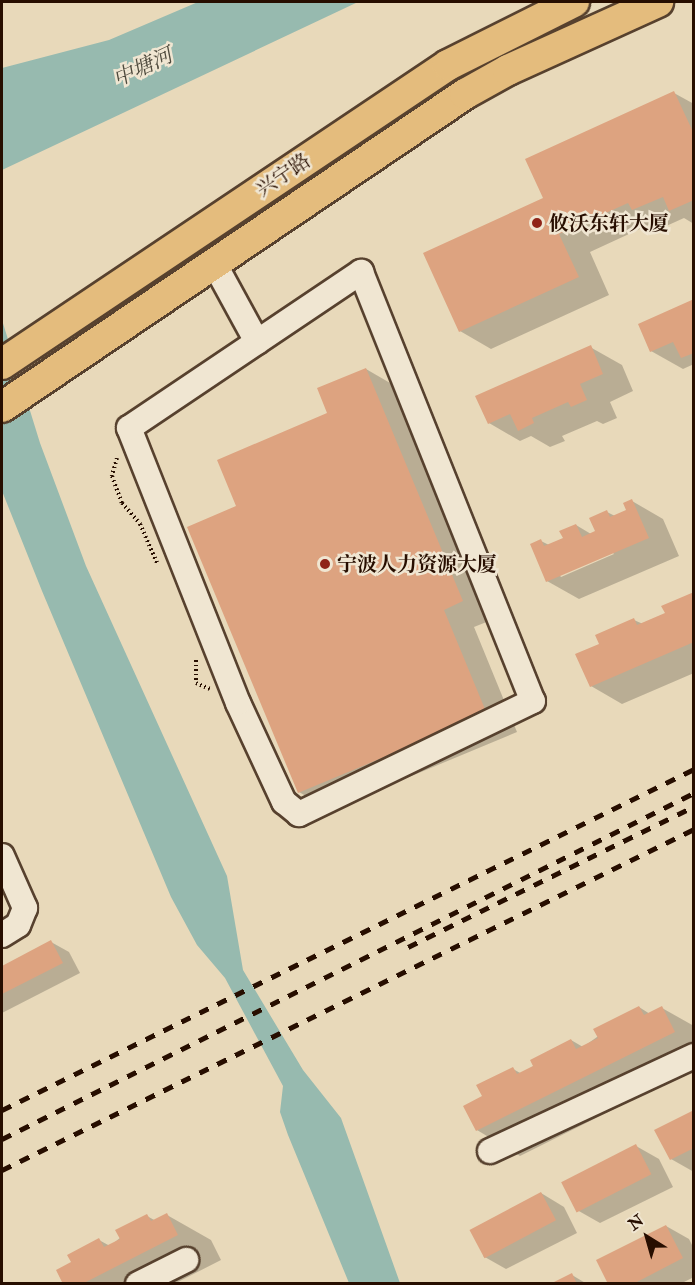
<!DOCTYPE html>
<html>
<head>
<meta charset="utf-8">
<style>
  body { margin:0 }
  #map { position:relative; width:695px; height:1285px; overflow:hidden; background:#e8d9ba; font-family:"IM FELL Double Pica","Noto Serif SC",serif }
  div>[style] { position:absolute }
  .water>* { inset:0; background:#97baaf }
  .shadow>* { inset:0; background:#0003 }
  .building>* { inset:0; background:#dda380; transform-origin:0 0 }
  .path>* { height:4px; margin-top:-2px; transform-origin:0; background:repeating-linear-gradient(90deg,#270e00 0 1.5px,transparent 0 4.5px) }
  .roads { filter:drop-shadow(2px 0 #57412e) drop-shadow(-2px 0 #57412e) drop-shadow(0 2px #57412e) drop-shadow(0 -2px #57412e) }
  .minor>* { height:24px; margin:-12px; padding:0 12px; transform-origin:12px; border-radius:12px; background:#f0e6d2 }
  .major>* { height:30px; margin:-15px; padding:0 15px; transform-origin:15px; border-radius:15px; background:#e4bc7d }
  .rail>* { height:4.5px; margin-top:-2.25px; transform-origin:0; background:repeating-linear-gradient(90deg,#270e00 0 10px,transparent 0 20px) }
  .dots>* { width:16px; height:16px; translate:-50% -50%; box-sizing:border-box; border:3px solid #f0e6d2; border-radius:50% }
  span { translate:-50% -50%; white-space:nowrap; text-align:center; line-height:1.15; -webkit-text-stroke:5px #f0e6d2; paint-order:stroke }
  .street-label { font-size:20px; color:#270e00 }
  .poi-label { font-size:20px; color:#270e00; font-weight:700 }
  .left { translate:0 -50%; text-align:left }
  .water-label { font-size:21px; color:#4e4a3d; font-style:italic }
  .frame { position:absolute; inset:0; border:3px solid #270e00; pointer-events:none }
  .north { position:absolute; left:617px; top:1207px; width:60px; height:60px; -webkit-text-stroke:4px #f0e6d2; paint-order:stroke; rotate:323deg; font-size:16px; font-weight:700; line-height:24px; text-align:center; color:#270e00 }
  .north::after { content:''; display:block; margin:auto; width:21px; height:27px; background:#270e00; clip-path:polygon(50% 0,100% 100%,50% 72%,0 100%) }
</style>
</head>
<body>
<div id="map">
  <div class="water">
    <div style="clip-path:polygon(198px 2px,358px 2px,2px 170px,2px 68px,109px 40px)"></div>
    <div style="clip-path:polygon(2px 320px,40px 443px,86px 566px,227px 876px,243px 970px,303px 1070px,341px 1118px,400px 1283px,349px 1283px,288px 1135px,280px 1112px,283px 1086px,225px 978px,197px 945px,171px 897px,42px 591px,2px 491px)"></div>
  </div>
  <div class="shadow">
    <div style="clip-path:polygon(674px 93px,694px 104px,694px 224px,684px 218px,664px 227px,655px 222px,590px 252px,609px 295px,491px 349px,460px 331px,545px 199px)"></div>
    <div style="clip-path:polygon(694px 301px,694px 364px,683px 369px,651px 351px)"></div>
    <div style="clip-path:polygon(590px 347px,622px 365px,633px 391px,610px 402px,617px 418px,603px 424px,597px 421px,562px 436px,565px 441px,550px 447px,531px 436px,520px 441px,489px 423px)"></div>
    <div style="clip-path:polygon(366px 369px,397px 387px,494px 619px,474px 627px,517px 732px,330px 810px,299px 792px,238px 506px,329px 414px)"></div>
    <div style="clip-path:polygon(evenodd,632px 501px,663px 519px,679px 556px,579px 599px,547px 581px,541px 541px,549px 545px,565px 539px,576px 525px,591px 534px,597px 532px,607px 512px,615px 516px,627px 511px,632px 501px,612px 552px,614px 554px,561px 577px,559px 574px,612px 552px)"></div>
    <div style="clip-path:polygon(694px 594px,694px 673px,622px 704px,591px 686px,601px 644px,634px 620px,643px 624px,667px 614px)"></div>
    <div style="clip-path:polygon(51px 942px,69px 952px,80px 973px,2px 1013px,2px 967px)"></div>
    <div style="clip-path:polygon(639px 1007px,650px 1014px,662px 1008px,694px 1026px,694px 1069px,520px 1156px,477px 1130px,484px 1097px,513px 1069px,522px 1074px,571px 1040px,583px 1047px)"></div>
    <div style="clip-path:polygon(694px 1112px,694px 1172px,671px 1159px)"></div>
    <div style="clip-path:polygon(636px 1146px,659px 1159px,673px 1187px,600px 1223px,577px 1210px)"></div>
    <div style="clip-path:polygon(541px 1193px,564px 1207px,577px 1233px,506px 1269px,483px 1256px)"></div>
    <div style="clip-path:polygon(167px 1215px,211px 1240px,221px 1260px,174px 1284px,65px 1284px,99px 1240px,110px 1246px,147px 1216px,156px 1221px)"></div>
    <div style="clip-path:polygon(666px 1226px,689px 1239px,694px 1249px,694px 1277px,680px 1284px,610px 1284px)"></div>
    <div style="clip-path:polygon(572px 1275px,587px 1284px,554px 1284px)"></div>
  </div>
  <div class="building">
    <div style="clip-path:polygon(674px 91px,694px 134px,694px 200px,669px 211px,663px 197px,632px 210px,628px 203px,559px 234px,579px 277px,459px 332px,423px 253px,543px 198px,525px 159px)"></div>
    <div style="clip-path:polygon(694px 299px,694px 353px,681px 358px,673px 342px,650px 352px,638px 324px)"></div>
    <div style="clip-path:polygon(591px 345px,603px 374px,580px 384px,587px 400px,571px 407px,568px 402px,532px 418px,534px 423px,518px 431px,510px 414px,488px 424px,475px 396px)"></div>
    <div style="clip-path:polygon(366px 368px,463px 601px,444px 610px,487px 714px,298px 793px,187px 527px,236px 506px,217px 460px,327px 413px,317px 388px)"></div>
    <div style="clip-path:polygon(632px 499px,649px 538px,546px 582px,530px 544px,541px 539px,544px 546px,563px 538px,559px 531px,576px 524px,582px 537px,595px 531px,589px 518px,607px 510px,610px 517px,626px 510px,623px 503px)"></div>
    <div style="clip-path:polygon(694px 592px,694px 642px,590px 687px,575px 654px,599px 644px,595px 635px,634px 618px,637px 625px,665px 613px,661px 606px)"></div>
    <div style="clip-path:polygon(51px 940px,63px 963px,2px 994px,2px 966px)"></div>
    <div style="clip-path:polygon(639px 1006px,644px 1015px,662px 1006px,675px 1032px,476px 1131px,463px 1106px,482px 1096px,476px 1085px,513px 1067px,517px 1074px,533px 1066px,530px 1060px,571px 1039px,576px 1049px,598px 1038px,593px 1029px)"></div>
    <div style="clip-path:polygon(694px 1110px,694px 1148px,670px 1160px,654px 1130px)"></div>
    <div style="left:636px;top:1144px;width:34px;height:84px;rotate:63deg"></div>
    <div style="left:541px;top:1192px;width:32px;height:81px;rotate:62deg"></div>
    <div style="clip-path:polygon(167px 1213px,178px 1235px,82px 1284px,63px 1284px,56px 1270px,71px 1262px,67px 1255px,99px 1238px,104px 1247px,120px 1239px,115px 1230px,147px 1214px,151px 1221px)"></div>
    <div style="clip-path:polygon(666px 1225px,683px 1258px,633px 1284px,608px 1284px,596px 1260px)"></div>
    <div style="clip-path:polygon(572px 1273px,577px 1284px,550px 1284px)"></div>
  </div>
  <div class="path">
    <div style="left:117px;top:458px;width:19px;rotate:106deg"></div>
    <div style="left:112px;top:476px;width:29px;rotate:70deg"></div>
    <div style="left:122px;top:503px;width:28px;rotate:49deg"></div>
    <div style="left:140px;top:524px;width:43px;rotate:66.4deg"></div>
    <div style="left:196px;top:660px;width:23px;rotate:90deg"></div>
    <div style="left:196px;top:683px;width:15px;rotate:23deg"></div>
  </div>
  <div class="roads">
    <div class="minor">
      <div style="left:214px;top:263px;width:90px;rotate:61.4deg"></div>
      <div style="left:361px;top:272px;width:462px;rotate:68.2deg"></div>
      <div style="left:533px;top:701px;width:260px;rotate:154.2deg"></div>
      <div style="left:299px;top:814px;width:19px;rotate:-141deg"></div>
      <div style="left:284px;top:802px;width:109px;rotate:-114.9deg"></div>
      <div style="left:238px;top:703px;width:296px;rotate:-111.6deg"></div>
      <div style="left:129px;top:428px;width:280px;rotate:-33.9deg"></div>
      <div style="left:2px;top:856px;width:57px;rotate:66.1deg"></div>
      <div style="left:25px;top:908px;width:18px;rotate:112deg"></div>
      <div style="left:18px;top:925px;width:19px;rotate:148deg"></div>
      <div style="left:490px;top:1151px;width:225px;rotate:-25deg"></div>
      <div style="left:138px;top:1284px;width:54px;rotate:-26.6deg"></div>
    </div>
    <div class="major">
      <div style="left:2px;top:364px;width:537px;rotate:-33.84deg"></div>
      <div style="left:448px;top:65px;width:141px;rotate:-26.6deg"></div>
      <div style="left:2px;top:407px;width:559px;rotate:-34.06deg"></div>
      <div style="left:465px;top:94px;width:49px;rotate:-29.2deg"></div>
      <div style="left:508px;top:70px;width:165px;rotate:-24.4deg"></div>
    </div>
  </div>
  <div class="rail">
    <div style="left:408px;top:947px;width:319px;rotate:-26.2deg"></div>
    <div style="left:2px;top:1110px;width:771px;rotate:-26.23deg"></div>
    <div style="left:2px;top:1139px;width:774px;rotate:-26.57deg"></div>
    <div style="left:2px;top:1170px;width:771px;rotate:-26.23deg"></div>
  </div>
  <div class="dots">
    <div style="left:537px;top:223px;background:#8f2418"></div>
    <div style="left:325px;top:564px;background:#8f2418"></div>
  </div>
  <div class="street-label">
    <span style="left:283px;top:175px;rotate:-34deg">兴宁路</span>
  </div>
  <div class="poi-label">
    <span class="left" style="left:549px;top:223px">攸沃东轩大厦</span>
    <span class="left" style="left:337px;top:564px">宁波人力资源大厦</span>
  </div>
  <div class="water-label">
    <span style="left:143px;top:68px;rotate:-25deg">中塘河</span>
  </div>
  <div class="frame"></div>
  <div class="north">N</div>
</div>
</body>
</html>
